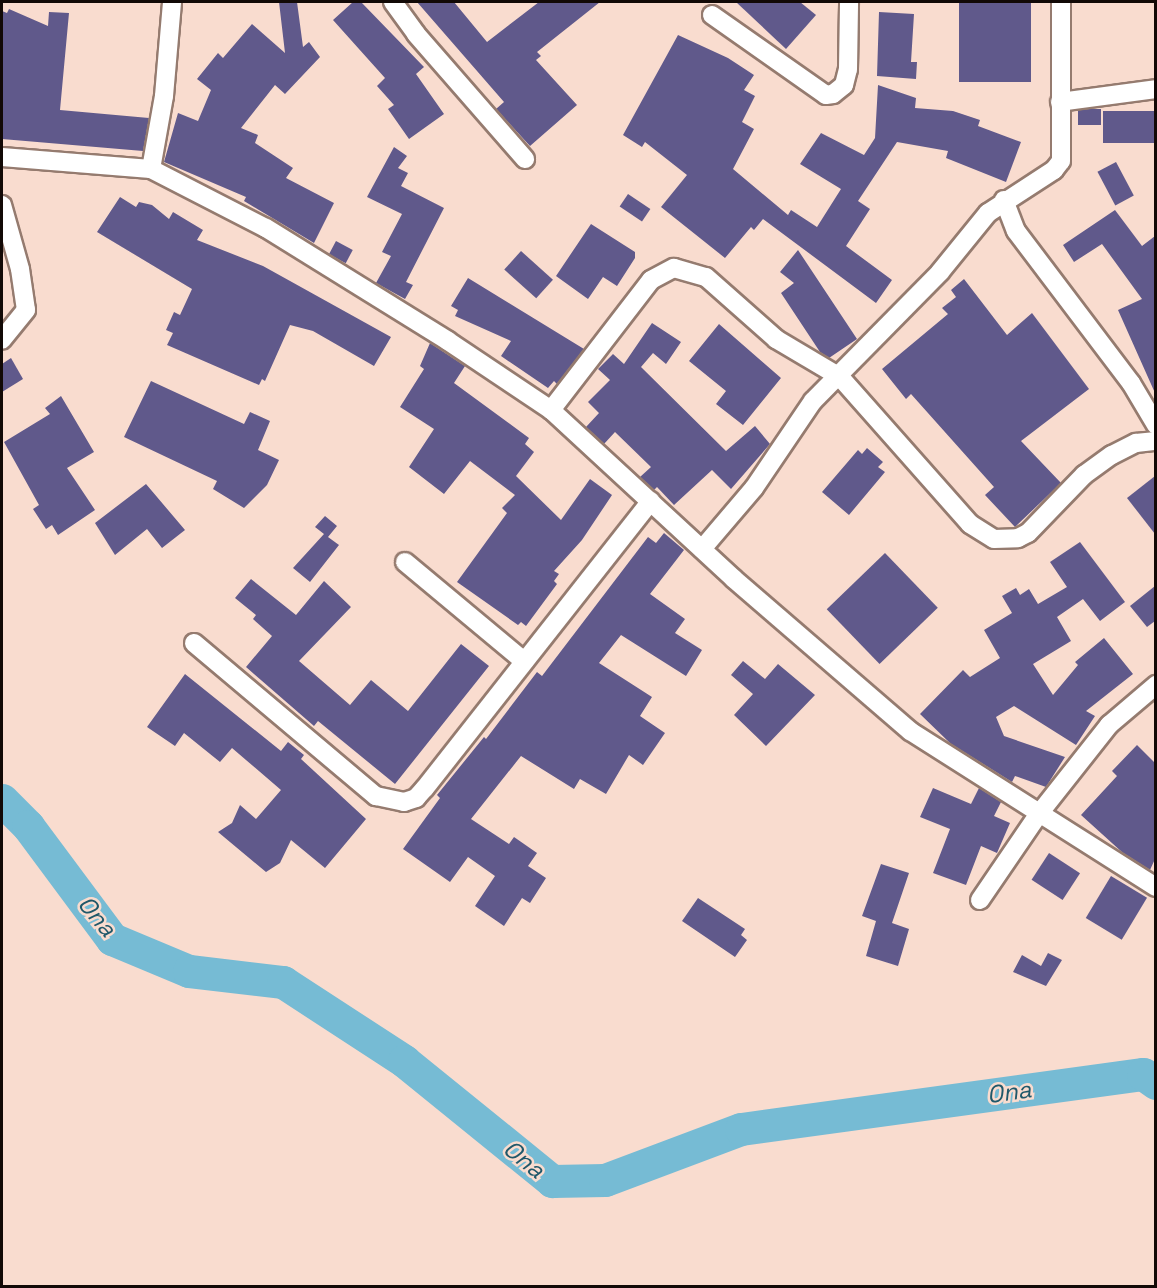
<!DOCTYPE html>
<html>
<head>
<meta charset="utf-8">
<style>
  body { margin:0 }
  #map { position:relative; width:1157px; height:1288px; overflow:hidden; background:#f9dccf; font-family:"Space Grotesk",sans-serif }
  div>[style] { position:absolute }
  .river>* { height:33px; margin:-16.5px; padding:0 16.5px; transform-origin:16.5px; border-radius:16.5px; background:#76bbd4 }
  .building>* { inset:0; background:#60598b; transform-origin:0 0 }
  .roads { filter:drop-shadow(2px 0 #957b6f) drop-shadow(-2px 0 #957b6f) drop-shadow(0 2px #957b6f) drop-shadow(0 -2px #957b6f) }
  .street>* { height:18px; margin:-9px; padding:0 9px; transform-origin:9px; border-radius:9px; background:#fff }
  span { translate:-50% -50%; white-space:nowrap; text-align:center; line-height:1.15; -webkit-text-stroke:5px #f9dccf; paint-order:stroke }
  .water-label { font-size:24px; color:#20586a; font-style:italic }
  .frame { position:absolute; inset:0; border:3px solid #120906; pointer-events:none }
</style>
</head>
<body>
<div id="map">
  <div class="river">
    <div style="left:2px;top:800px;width:37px;rotate:45deg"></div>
    <div style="left:28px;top:826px;width:141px;rotate:53.4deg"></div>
    <div style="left:112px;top:939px;width:83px;rotate:22.6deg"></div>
    <div style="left:189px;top:971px;width:95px;rotate:6.7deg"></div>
    <div style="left:283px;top:982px;width:145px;rotate:33.1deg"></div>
    <div style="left:404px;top:1061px;width:191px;rotate:39deg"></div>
    <div style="left:552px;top:1181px;width:53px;rotate:-1.1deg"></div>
    <div style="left:605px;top:1180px;width:145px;rotate:-20.6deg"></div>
    <div style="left:741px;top:1129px;width:406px;rotate:-7.8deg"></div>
    <div style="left:1143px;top:1074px;width:16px;rotate:35deg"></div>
  </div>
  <div class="building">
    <div style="clip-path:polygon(279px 2px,297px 2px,303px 47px,309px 42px,320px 57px,285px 94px,275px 85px,241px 128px,258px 135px,255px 143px,293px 168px,286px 178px,334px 203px,314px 243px,244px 201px,246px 197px,164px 162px,178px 113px,198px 121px,211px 90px,197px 79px,218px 53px,223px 58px,252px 24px,285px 53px)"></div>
    <div style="clip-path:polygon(353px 2px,361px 2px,424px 67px,416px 74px,444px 114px,409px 139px,388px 109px,394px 105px,377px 86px,385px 78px,333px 20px)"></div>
    <div style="clip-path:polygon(417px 2px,454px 2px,487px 42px,539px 2px,600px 2px,537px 52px,541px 56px,536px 60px,577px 105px,530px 146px,496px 109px,504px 102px)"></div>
    <div style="clip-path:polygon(736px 2px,800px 2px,816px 15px,786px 49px)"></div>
    <div style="left:959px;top:2px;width:72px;height:80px"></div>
    <div style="clip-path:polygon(9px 9px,48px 26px,49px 12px,69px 13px,60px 110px,149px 118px,143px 151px,2px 139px,2px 11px,7px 13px)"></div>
    <div style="clip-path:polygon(879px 12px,914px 14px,911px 62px,917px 62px,916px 79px,877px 76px)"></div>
    <div style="clip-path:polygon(678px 35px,728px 58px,754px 75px,744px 90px,755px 96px,742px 122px,754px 129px,733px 169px,788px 215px,791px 210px,817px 227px,841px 189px,800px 164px,821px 133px,864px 155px,875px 138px,878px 85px,916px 98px,915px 108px,953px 111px,980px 120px,978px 126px,1021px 142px,1006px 182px,946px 158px,948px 151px,897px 142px,858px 201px,870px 209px,846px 246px,892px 280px,876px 303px,763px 219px,754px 230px,751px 227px,725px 258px,661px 207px,687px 175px,645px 142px,642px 147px,623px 135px)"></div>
    <div style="left:1101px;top:109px;width:16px;height:23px;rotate:90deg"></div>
    <div style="left:1155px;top:111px;width:32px;height:52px;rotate:90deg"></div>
    <div style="clip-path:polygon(394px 147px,407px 156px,398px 168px,408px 173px,401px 186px,444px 208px,406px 282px,413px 285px,405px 299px,376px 283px,391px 256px,382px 252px,402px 214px,367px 197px)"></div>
    <div style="left:1116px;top:162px;width:38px;height:21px;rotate:62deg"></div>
    <div style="left:628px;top:194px;width:27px;height:15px;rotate:34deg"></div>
    <div style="clip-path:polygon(120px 197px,136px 207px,139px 202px,152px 205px,169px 219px,173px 212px,203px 230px,197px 240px,263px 266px,391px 337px,374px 366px,313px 331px,290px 325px,265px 381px,262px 379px,259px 385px,167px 345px,173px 333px,166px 330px,174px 312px,180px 315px,192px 289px,97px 232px)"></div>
    <div style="clip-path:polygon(1115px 210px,1142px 246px,1155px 236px,1155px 393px,1118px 310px,1142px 299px,1102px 244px,1074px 262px,1063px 245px)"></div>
    <div style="clip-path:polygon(591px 224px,635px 252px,635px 258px,617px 286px,603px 277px,588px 299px,556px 276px)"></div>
    <div style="left:336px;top:241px;width:19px;height:15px;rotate:28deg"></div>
    <div style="clip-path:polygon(798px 250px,857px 339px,829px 358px,820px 352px,781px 293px,794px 283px,780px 272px)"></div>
    <div style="left:521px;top:251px;width:43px;height:25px;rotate:42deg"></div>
    <div style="clip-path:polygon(468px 278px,584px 349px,557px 384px,554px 381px,548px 388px,501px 356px,511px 341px,455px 316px,458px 310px,451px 306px)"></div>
    <div style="clip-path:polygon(964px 279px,1007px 335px,1032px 313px,1089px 389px,1021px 441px,1061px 483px,1015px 527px,985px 495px,994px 487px,911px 394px,906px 399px,882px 369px,948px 314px,942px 308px,956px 297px,951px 290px)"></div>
    <div style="clip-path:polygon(652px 323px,681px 342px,666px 364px,653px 353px,641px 367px,726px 451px,755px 426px,770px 444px,731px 489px,712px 470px,674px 505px,657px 487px,654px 490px,640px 477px,651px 467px,615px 432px,604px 444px,586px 427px,599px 413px,588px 402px,610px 380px,598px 369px,613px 354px,624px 364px)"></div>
    <div style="clip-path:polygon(719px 324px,781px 378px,743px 425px,716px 404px,726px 391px,689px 361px)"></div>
    <div style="clip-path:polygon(430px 343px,465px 366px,454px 383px,529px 438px,525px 444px,534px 452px,516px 476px,561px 520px,590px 479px,612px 495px,582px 540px,554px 571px,559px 574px,554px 581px,557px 584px,526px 626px,521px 622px,518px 625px,457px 582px,507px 513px,502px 508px,515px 495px,470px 461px,444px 494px,409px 467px,434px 429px,400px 407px,424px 369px,420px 366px)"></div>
    <div style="clip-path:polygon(11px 358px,23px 379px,2px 392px,2px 364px)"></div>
    <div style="clip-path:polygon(151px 381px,244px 424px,250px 412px,270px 421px,258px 450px,279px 460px,267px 485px,244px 508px,213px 489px,217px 481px,124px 437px)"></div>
    <div style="clip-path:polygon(61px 396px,94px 452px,67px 468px,95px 510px,58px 535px,52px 525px,46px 529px,33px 509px,39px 505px,4px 442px,50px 414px,45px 408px)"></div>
    <div style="clip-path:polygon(867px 448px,883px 462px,878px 467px,885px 472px,849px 515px,822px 492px,858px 450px,862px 454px)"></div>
    <div style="clip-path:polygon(1155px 476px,1155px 534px,1127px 498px)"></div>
    <div style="clip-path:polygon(146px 484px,185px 530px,162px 548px,147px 529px,115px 555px,95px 523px)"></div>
    <div style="clip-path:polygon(325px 516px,337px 526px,328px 537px,339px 545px,310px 582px,293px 568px,324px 534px,315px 527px)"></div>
    <div style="clip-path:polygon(664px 533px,684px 550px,650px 594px,685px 619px,675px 633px,702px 650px,686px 676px,621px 635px,599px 663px,652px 697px,640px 716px,665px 733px,643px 765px,629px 755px,606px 794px,580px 779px,574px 789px,521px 756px,471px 819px,509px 844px,514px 837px,537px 853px,528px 866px,546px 878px,530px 903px,522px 898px,504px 926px,475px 906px,495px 876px,468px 857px,450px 882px,403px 849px,440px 798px,437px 795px,484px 737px,486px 739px,537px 672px,542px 676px,648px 537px,656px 543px)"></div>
    <div style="clip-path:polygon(1080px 542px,1125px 602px,1100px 621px,1083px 599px,1057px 617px,1071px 641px,1033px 664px,1053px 695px,1078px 665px,1075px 662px,1104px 638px,1133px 674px,1086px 711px,1095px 716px,1076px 745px,1014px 706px,996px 717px,1004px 736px,1065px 757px,1046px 787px,1015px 776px,1012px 782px,951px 744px,920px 714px,963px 670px,970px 677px,1000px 658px,984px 630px,1012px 613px,1002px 596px,1016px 588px,1020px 595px,1029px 589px,1038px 604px,1067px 587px,1050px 562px)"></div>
    <div style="left:885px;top:553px;width:76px;height:81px;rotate:46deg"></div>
    <div style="clip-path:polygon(251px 579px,296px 615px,324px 581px,351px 607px,299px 661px,350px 705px,371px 680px,408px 711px,461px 644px,489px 666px,395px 784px,318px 721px,314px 726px,246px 667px,272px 636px,253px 619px,256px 615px,235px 598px)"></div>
    <div style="clip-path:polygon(1155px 586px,1155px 621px,1147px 627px,1130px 606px)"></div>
    <div style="clip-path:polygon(743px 661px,765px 679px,778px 664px,815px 695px,766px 746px,734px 715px,753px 694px,731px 675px)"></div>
    <div style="clip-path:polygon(185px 674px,281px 751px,288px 742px,304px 755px,301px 759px,366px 819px,325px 868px,291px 840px,280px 863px,266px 872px,218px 832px,232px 823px,240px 805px,256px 819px,281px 790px,232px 748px,220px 762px,184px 733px,175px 746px,147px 727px)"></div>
    <div style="clip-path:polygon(1137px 745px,1155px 763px,1155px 859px,1150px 870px,1123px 853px,1081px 815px,1117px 776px,1112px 771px)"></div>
    <div style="clip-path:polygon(933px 788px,971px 804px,979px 788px,1001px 802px,994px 816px,1010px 823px,997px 853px,981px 846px,966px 885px,933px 873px,950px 829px,920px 817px)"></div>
    <div style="left:1049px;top:853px;width:37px;height:32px;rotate:33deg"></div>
    <div style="clip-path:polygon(881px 864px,909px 873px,892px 923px,909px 929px,898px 966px,866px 956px,876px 921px,862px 916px)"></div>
    <div style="left:1111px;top:876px;width:42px;height:49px;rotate:31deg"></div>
    <div style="clip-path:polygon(698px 898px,745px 929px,741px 935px,747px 940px,735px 957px,682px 921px)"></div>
    <div style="clip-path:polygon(1048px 953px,1062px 960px,1046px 986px,1013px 972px,1022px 955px,1041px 966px)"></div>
  </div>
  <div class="roads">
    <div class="street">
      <div style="left:393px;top:2px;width:39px;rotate:54deg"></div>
      <div style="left:416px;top:34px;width:166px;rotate:48.9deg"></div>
      <div style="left:712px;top:15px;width:139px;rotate:35.1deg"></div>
      <div style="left:826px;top:95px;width:7px;rotate:-8deg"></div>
      <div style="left:833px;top:94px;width:14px;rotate:-39deg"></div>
      <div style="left:844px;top:85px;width:16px;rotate:-76deg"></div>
      <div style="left:848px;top:69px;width:67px;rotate:-89.1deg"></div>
      <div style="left:1060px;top:102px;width:97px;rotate:-7.7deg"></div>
      <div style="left:2px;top:157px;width:149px;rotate:4.6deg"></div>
      <div style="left:151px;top:169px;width:129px;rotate:27.2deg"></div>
      <div style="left:266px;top:228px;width:214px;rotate:31.8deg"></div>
      <div style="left:448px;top:341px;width:124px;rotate:33.8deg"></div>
      <div style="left:551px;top:410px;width:249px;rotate:42.7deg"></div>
      <div style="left:734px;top:579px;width:233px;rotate:40.8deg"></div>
      <div style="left:910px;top:731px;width:291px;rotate:32.4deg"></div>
      <div style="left:151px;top:169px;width:74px;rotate:-79.9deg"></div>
      <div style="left:164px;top:96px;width:94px;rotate:-85.1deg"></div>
      <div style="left:1004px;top:200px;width:33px;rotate:69deg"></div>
      <div style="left:1016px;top:231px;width:191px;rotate:52.9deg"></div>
      <div style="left:1131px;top:383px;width:49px;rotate:59.2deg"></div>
      <div style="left:2px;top:205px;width:66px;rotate:74.3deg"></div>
      <div style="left:20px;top:269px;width:41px;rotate:81.7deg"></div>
      <div style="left:26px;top:310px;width:38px;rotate:129deg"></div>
      <div style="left:551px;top:410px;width:164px;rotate:-52.4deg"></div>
      <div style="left:651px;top:280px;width:26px;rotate:-28deg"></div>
      <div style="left:674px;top:268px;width:33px;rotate:16deg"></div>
      <div style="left:706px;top:277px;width:94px;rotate:41.5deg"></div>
      <div style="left:776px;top:339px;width:74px;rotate:30.7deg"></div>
      <div style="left:840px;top:377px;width:196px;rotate:48.5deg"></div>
      <div style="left:970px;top:524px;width:28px;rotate:32deg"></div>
      <div style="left:994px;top:539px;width:24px;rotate:-2deg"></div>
      <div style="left:1018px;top:538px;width:11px;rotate:-27deg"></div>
      <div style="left:1028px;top:533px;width:81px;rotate:-46deg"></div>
      <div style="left:1084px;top:475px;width:34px;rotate:-36deg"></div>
      <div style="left:1112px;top:455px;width:27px;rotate:-27deg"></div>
      <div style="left:1136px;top:443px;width:20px;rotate:-6deg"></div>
      <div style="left:702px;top:549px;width:80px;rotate:-49.6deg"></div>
      <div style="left:754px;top:488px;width:105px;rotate:-55.9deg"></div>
      <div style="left:813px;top:401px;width:181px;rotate:-45.4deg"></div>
      <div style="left:940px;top:272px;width:76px;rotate:-50.9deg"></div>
      <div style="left:988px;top:213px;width:79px;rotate:-33.1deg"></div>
      <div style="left:1054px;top:170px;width:11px;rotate:-52deg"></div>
      <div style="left:1061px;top:161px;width:159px;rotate:-90deg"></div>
      <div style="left:405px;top:562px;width:155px;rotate:39.8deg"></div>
      <div style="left:194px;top:643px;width:238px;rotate:40.1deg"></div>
      <div style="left:376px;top:796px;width:29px;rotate:12deg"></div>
      <div style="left:404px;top:802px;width:13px;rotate:-18deg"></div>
      <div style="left:416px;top:798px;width:13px;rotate:-48deg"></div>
      <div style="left:425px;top:788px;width:365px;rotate:-51.8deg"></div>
      <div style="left:980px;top:900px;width:103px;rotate:-55.7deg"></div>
      <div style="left:1038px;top:815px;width:115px;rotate:-51.7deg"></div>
      <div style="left:1109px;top:725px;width:62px;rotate:-40.4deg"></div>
    </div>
  </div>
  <div class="water-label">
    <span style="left:97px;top:916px;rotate:50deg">Ona</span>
    <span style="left:1009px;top:1092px;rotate:-8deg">Ona</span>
    <span style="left:524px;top:1159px;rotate:39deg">Ona</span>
  </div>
  <div class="frame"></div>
</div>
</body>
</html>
